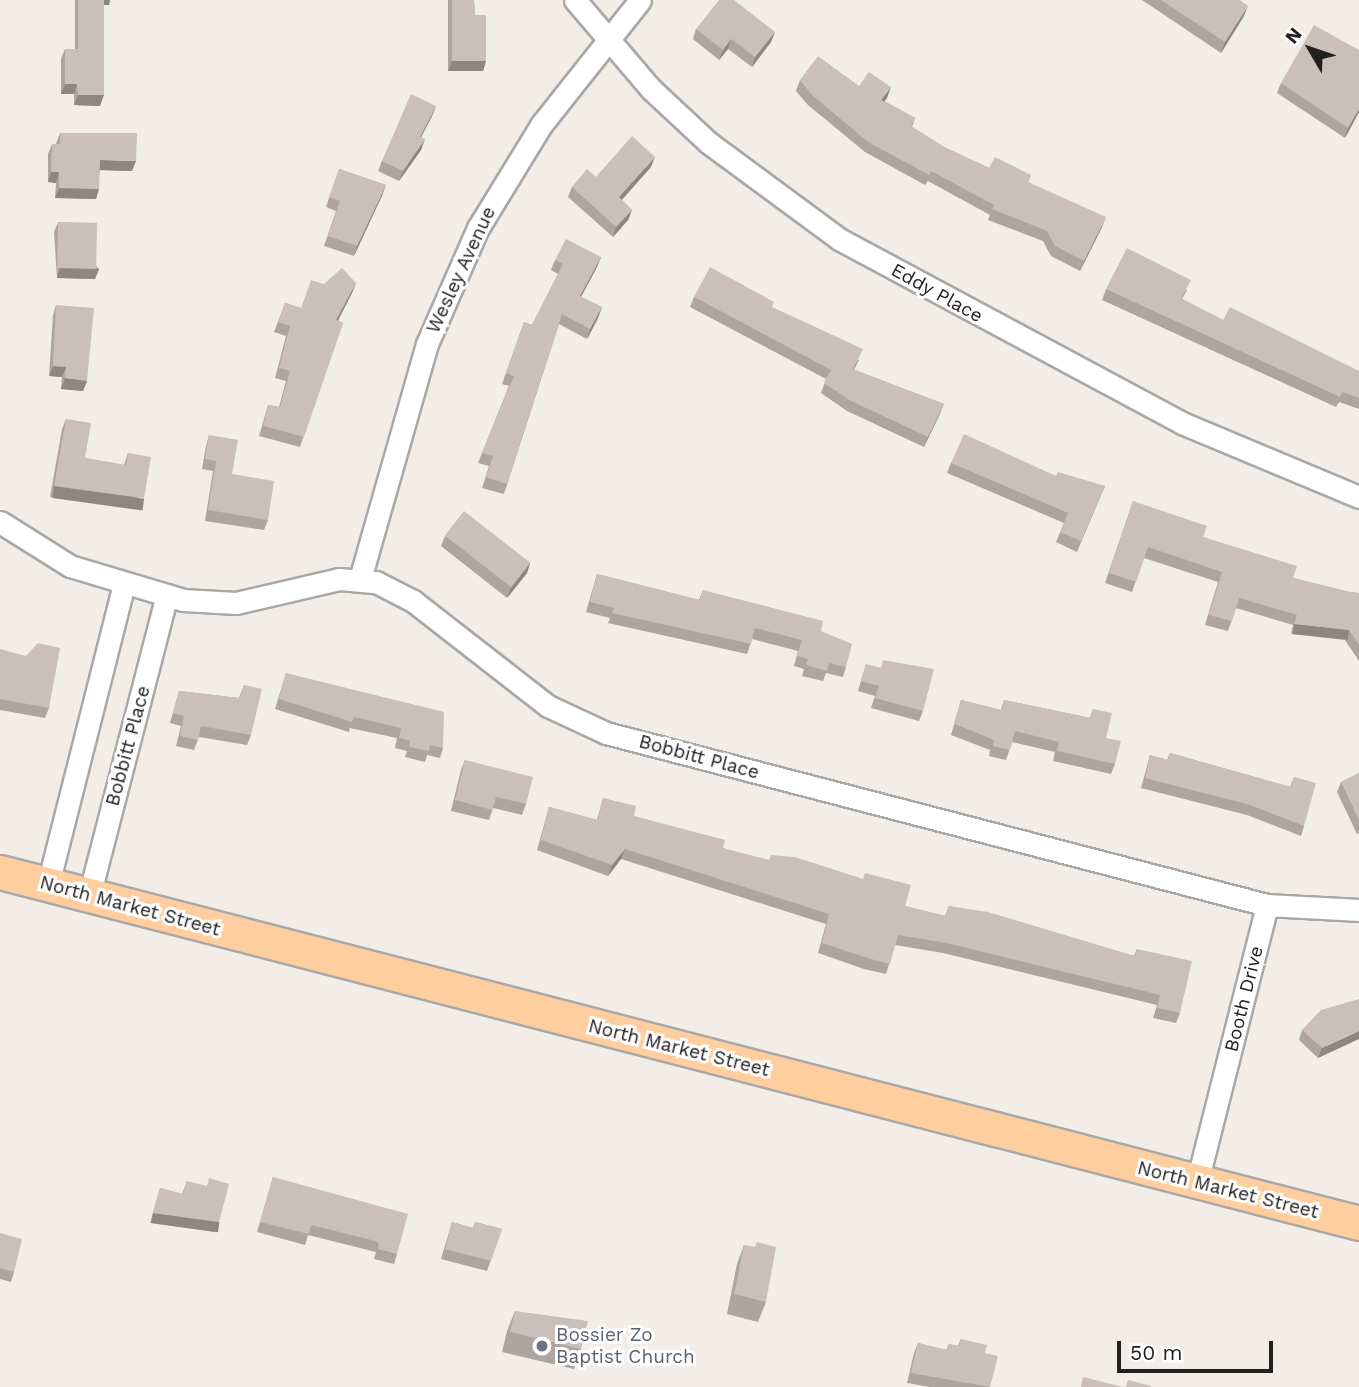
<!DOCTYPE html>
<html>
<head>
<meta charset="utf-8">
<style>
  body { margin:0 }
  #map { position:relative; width:1359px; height:1387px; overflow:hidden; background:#f2ede7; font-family:"Work Sans",sans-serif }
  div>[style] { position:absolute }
  .roads { filter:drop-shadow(2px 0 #a8a8a8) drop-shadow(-2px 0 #a8a8a8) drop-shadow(0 2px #a8a8a8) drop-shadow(0 -2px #a8a8a8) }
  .minor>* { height:21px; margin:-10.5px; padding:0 10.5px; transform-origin:10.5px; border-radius:10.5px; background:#fff }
  .primary>* { height:33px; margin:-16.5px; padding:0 16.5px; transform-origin:16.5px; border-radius:16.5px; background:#ffce9f }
  .wall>* { inset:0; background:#aea4a0 }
  .shaded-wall>* { inset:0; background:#8d8682; transform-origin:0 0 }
  .building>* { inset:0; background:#cabfba; transform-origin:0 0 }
  .dots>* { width:19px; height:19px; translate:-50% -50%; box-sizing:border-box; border:4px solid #fff; border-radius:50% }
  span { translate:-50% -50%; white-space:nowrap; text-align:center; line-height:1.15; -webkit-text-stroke:6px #fff; paint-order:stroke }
  .street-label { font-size:19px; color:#212121 }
  .worship-label { font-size:19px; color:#5b616d }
  .left { translate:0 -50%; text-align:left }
  .north { position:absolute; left:1275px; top:14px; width:70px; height:70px; -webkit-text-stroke:5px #fff; paint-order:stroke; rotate:309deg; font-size:19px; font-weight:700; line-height:28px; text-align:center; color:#212121 }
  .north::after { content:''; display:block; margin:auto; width:24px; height:32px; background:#212121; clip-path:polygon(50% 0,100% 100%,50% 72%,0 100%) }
  .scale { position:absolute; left:1117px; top:1341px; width:156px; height:32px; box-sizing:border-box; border:4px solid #212121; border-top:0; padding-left:9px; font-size:21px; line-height:24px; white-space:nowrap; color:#212121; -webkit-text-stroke:5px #fff; paint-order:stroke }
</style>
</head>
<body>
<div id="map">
  <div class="roads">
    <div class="minor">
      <div style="left:575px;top:0;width:117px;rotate:49.5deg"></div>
      <div style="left:651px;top:89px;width:79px;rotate:43deg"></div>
      <div style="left:709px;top:143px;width:162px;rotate:36.4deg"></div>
      <div style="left:839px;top:239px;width:389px;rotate:28.2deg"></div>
      <div style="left:1182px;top:423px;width:192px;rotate:22.7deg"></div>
      <div style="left:0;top:522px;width:83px;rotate:32.2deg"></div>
      <div style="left:70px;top:566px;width:118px;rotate:16.7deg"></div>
      <div style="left:183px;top:600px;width:53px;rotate:3.2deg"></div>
      <div style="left:236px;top:603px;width:106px;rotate:-13.1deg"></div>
      <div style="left:339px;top:579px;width:37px;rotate:5deg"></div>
      <div style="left:376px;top:582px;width:42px;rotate:27.2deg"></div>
      <div style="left:413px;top:601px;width:171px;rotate:37.9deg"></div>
      <div style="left:548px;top:706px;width:64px;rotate:25deg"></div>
      <div style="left:606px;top:733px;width:683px;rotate:14.59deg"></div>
      <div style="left:1267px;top:905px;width:92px;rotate:3.1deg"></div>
      <div style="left:360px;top:579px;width:244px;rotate:-74.1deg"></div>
      <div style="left:427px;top:344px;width:127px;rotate:-66.3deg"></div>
      <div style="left:478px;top:228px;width:121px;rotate:-58.5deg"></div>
      <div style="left:541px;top:125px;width:159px;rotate:-51.6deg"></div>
      <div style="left:48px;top:884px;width:310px;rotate:-75.8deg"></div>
      <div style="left:89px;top:896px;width:311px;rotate:-75.5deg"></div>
      <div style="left:1197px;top:1182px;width:286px;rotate:-75.8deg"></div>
    </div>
    <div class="primary">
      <div style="left:0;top:872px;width:1404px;rotate:14.48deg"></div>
    </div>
  </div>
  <div class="wall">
    <div style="clip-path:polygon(75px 0,110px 0,109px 5px,104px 5px,100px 106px,74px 105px,74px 94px,61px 94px,61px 59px,65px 49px,75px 49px)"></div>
    <div style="clip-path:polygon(448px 0,474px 0,475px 15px,486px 61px,483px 71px,448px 71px)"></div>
    <div style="clip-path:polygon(1142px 0,1240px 0,1244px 16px,1221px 53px)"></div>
    <div style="clip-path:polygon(696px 29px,775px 32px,771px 42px,752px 67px,728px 49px,719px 60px,693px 39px)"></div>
    <div style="clip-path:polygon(800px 80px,859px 86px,887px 98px,884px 101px,915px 118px,912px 127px,944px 147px,989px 168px,1031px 175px,1028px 182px,1102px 227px,1080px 271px,1051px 256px,1043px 241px,988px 220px,990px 215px,928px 181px,925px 185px,865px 152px,808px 105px,796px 91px)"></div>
    <div style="clip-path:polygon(1281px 83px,1359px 112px,1345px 138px,1277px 93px)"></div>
    <div style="clip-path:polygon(436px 106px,432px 116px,421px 137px,421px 150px,399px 181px,378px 171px,382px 161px)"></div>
    <div style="clip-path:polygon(60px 133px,132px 171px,100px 170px,96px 199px,55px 198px,56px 183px,48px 182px,48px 154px,52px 144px,56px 144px)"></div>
    <div style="clip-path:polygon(651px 167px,622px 200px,632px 210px,628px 220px,613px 237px,568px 197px,572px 187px,596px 177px)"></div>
    <div style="clip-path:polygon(339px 169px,386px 185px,354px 256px,324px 246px,336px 211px,326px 207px)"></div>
    <div style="clip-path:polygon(58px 222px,99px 269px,95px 279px,57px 278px,54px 232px)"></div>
    <div style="clip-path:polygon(601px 257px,597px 267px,581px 297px,602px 307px,598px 318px,587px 339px,559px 324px,504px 494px,482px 488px,489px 466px,478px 463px,509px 386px,502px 384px,524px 322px,532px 325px,558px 274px,551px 270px,555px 260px)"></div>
    <div style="clip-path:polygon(356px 283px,352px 293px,338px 321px,343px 323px,300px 447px,259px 436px,268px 405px,279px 407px,286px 381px,275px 378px,286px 336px,274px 332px,285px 303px,301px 308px,324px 284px)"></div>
    <div style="clip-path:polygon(1106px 289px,1187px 290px,1182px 299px,1223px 320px,1359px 371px,1359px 409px,1339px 402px,1336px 407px,1102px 300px)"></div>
    <div style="clip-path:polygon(694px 297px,773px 308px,859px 360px,854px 370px,944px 404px,924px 447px,847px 411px,821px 393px,826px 379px,690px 307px)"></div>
    <div style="clip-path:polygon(56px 305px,87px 381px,83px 391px,61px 389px,62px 377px,49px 376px,53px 315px)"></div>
    <div style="clip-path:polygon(66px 419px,85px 458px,124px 465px,128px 453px,140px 508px,50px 497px,62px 429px)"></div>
    <div style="clip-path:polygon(209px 435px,232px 474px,268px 520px,264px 530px,205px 521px,213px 471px,202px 469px,206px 446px)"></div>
    <div style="clip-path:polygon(951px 463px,1056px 476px,1105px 486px,1077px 552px,1056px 542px,1064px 523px,947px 473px)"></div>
    <div style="clip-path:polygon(1133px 501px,1203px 537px,1293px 578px,1350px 592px,1359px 593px,1359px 661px,1345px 640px,1291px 634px,1293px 625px,1236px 608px,1228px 631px,1205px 625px,1218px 582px,1144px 558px,1132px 592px,1105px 583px)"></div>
    <div style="clip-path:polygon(445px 536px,530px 563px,527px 573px,507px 598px,441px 546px)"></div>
    <div style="clip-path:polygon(597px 574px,699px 600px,703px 590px,821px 631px,846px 667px,843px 677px,826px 673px,823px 681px,802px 676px,804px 669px,794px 666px,798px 651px,752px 639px,747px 654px,608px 623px,610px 618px,586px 612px)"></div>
    <div style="clip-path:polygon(0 649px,49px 708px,45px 718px,0 710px)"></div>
    <div style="clip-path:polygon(866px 664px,923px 711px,919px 721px,871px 708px,875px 696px,858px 691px)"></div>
    <div style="clip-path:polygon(286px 673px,443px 748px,440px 758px,427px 755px,425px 762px,405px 757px,407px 751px,395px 748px,397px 738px,350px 728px,349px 732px,275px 709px)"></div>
    <div style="clip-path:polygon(244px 685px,251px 735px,247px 745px,199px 737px,194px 750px,176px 746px,181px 726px,170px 723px,179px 691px,239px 698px)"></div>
    <div style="clip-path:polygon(961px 700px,1001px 710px,1004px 700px,1090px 718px,1093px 709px,1106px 738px,1115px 764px,1111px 774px,1053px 761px,1055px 752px,1012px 742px,1006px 760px,989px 756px,990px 750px,951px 735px)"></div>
    <div style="clip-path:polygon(1170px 753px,1290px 787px,1294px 777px,1304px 826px,1301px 836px,1247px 815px,1141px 788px,1150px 755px,1167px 760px)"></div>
    <div style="clip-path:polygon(465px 760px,526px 804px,522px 815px,493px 808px,489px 820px,451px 811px,461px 770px)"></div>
    <div style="clip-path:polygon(1359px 773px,1359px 833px,1357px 834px,1337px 792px,1341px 782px)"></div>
    <div style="clip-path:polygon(603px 798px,634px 816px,723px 848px,905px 906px,945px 916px,949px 906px,1134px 956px,1137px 949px,1180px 1013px,1176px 1023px,1153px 1018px,1157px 1005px,943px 953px,895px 945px,886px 974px,864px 969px,818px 953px,826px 924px,621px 859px,608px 876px,537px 850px,549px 807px,597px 820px)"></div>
    <div style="clip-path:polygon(1359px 999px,1318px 1058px,1299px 1040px,1302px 1030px)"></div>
    <div style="clip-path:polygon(273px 1177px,397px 1254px,394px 1264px,374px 1259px,376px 1252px,308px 1235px,305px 1245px,257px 1232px)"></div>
    <div style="clip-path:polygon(187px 1181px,219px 1222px,215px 1232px,150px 1223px,160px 1188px,182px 1194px)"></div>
    <div style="clip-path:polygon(452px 1222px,473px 1228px,475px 1222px,502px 1229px,487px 1271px,441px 1259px)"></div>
    <div style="clip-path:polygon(0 1233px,14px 1272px,11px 1282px,0 1279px)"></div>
    <div style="clip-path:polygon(744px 1245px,766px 1302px,758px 1322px,727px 1314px,737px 1264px)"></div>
    <div style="clip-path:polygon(515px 1311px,581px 1349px,574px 1369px,502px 1352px,507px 1331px)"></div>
    <div style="clip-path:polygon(961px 1339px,985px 1353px,990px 1387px,930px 1387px,907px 1383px,914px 1353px,918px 1343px,946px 1350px,949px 1344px,958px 1346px)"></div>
  </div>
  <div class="shaded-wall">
    <div style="clip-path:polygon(102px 0,110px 0,109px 5px,100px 5px)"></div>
    <div style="clip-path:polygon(1248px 6px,1244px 16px,1221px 53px,1225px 42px)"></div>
    <div style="clip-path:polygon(775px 32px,771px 42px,752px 67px,755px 57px)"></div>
    <div style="clip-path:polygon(731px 39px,728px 49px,719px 60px,723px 50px)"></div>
    <div style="clip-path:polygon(452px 61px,486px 61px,483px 71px,448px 71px)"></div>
    <div style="clip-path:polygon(65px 84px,77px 84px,74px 94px,61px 94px)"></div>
    <div style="clip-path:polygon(891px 87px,887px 98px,878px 110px,881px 100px)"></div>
    <div style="clip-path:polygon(78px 95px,104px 95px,100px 106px,74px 105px)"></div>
    <div style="clip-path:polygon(436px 106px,432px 116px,416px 147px,420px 137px)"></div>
    <div style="clip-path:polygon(1359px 109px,1359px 112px,1345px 138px,1348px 128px)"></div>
    <div style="clip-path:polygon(425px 139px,421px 150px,399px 181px,403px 171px)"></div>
    <div style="clip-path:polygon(655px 157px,651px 167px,615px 207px,619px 197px)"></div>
    <div style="clip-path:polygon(100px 160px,136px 161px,132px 171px,96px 170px)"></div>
    <div style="clip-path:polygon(51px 172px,59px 172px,56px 183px,48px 182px)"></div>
    <div style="clip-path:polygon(386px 185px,382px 196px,354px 256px,357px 246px)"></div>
    <div style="clip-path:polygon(59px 188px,99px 189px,96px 199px,55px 198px)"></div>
    <div style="clip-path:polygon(632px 210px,628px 220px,613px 237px,616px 227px)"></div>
    <div style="clip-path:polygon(1106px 217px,1102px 227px,1080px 271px,1084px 261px)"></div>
    <div style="clip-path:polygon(601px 257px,597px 267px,576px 306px,580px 296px)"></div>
    <div style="clip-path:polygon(60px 268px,99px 269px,95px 279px,57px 278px)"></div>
    <div style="clip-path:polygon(356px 283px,352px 293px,332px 331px,336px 320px)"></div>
    <div style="clip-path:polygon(602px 307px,598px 318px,587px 339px,590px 329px)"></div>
    <div style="clip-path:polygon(53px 366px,66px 367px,62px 377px,49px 376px)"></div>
    <div style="clip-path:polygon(65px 378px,87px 381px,83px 391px,61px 389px)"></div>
    <div style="clip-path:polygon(944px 404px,940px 414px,924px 447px,928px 437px)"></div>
    <div style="left:54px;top:486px;width:91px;height:12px;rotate:8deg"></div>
    <div style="clip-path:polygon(530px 563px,527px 573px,507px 598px,511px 588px)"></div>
    <div style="left:1294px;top:624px;width:55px;height:10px;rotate:6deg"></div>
    <div style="clip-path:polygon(625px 849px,621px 859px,608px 876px,612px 865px)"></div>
    <div style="clip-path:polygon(1359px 1031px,1359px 1039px,1318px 1058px,1322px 1048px)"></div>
    <div style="left:153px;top:1213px;width:67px;height:10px;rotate:8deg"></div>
  </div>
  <div class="building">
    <div style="clip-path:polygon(78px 0,104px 0,104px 95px,78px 95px,77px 84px,65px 84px,65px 49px,78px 49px)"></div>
    <div style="clip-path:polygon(452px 0,474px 0,475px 15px,486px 15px,486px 61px,452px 61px)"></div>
    <div style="clip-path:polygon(719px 0,734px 0,775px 32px,755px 57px,731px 39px,723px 50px,696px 29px)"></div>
    <div style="clip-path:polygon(1161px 0,1240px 0,1248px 6px,1225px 42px)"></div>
    <div style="clip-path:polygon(1314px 25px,1359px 50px,1359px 109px,1348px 128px,1281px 83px)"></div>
    <div style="clip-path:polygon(818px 56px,859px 86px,869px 72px,891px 87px,881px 100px,915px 118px,911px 126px,944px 147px,989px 168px,995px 157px,1031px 175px,1028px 182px,1106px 217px,1084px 261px,1055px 246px,1047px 231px,992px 209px,994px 205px,931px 171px,929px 175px,868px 142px,812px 95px,800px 80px)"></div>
    <div style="clip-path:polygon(411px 94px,436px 106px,420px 137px,425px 139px,403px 171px,382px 161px)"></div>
    <div style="clip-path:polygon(60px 133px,137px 133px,136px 161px,100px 160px,99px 189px,59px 188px,59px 172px,51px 172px,52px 144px,60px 144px)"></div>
    <div style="clip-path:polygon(632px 136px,655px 157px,619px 197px,632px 210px,616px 227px,572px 187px,587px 169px,596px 177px)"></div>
    <div style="clip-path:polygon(339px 169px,386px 185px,357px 246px,328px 236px,340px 201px,329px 197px)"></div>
    <div style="left:58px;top:222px;width:39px;height:46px;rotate:1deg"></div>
    <div style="clip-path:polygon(566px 239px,601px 257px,580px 296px,602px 307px,590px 329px,562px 314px,507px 484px,486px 477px,493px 456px,482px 453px,514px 376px,506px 373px,524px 322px,532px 325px,563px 264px,555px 260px)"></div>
    <div style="clip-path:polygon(1127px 248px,1191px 280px,1181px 299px,1223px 320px,1230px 307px,1359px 371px,1359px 398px,1342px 392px,1340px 397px,1106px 289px)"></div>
    <div style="clip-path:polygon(710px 267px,774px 302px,772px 307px,863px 349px,853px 369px,944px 404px,928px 437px,851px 401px,824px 383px,831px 370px,694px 297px)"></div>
    <div style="clip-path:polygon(342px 268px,356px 283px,336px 320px,343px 323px,304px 437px,263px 426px,268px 405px,280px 407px,290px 371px,279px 368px,290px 326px,278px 322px,285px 303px,301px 308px,311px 280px,324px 284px)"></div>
    <div style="clip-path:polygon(56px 305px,94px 308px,87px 381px,65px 378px,66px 367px,53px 366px)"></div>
    <div style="clip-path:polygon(66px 419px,91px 423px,85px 458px,126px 465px,128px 453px,151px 457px,144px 498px,54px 486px)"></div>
    <div style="clip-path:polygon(964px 434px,1056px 476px,1058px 472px,1105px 486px,1081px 541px,1060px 532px,1068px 513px,951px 463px)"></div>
    <div style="clip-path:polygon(209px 435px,238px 440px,232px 474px,274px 481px,268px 520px,208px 510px,216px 461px,205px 459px)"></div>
    <div style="clip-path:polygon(1133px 501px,1207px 526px,1203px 537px,1297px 566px,1293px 578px,1350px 592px,1359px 593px,1359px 645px,1349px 630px,1294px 624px,1297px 615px,1239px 598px,1232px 621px,1209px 615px,1222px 572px,1148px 547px,1136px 582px,1109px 573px)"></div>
    <div style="left:464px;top:511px;width:84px;height:31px;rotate:38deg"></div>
    <div style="clip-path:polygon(597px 574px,700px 600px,703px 590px,823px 621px,821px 631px,852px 644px,846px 667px,829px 663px,827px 671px,806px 665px,808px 659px,797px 656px,802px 640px,755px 628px,751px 644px,612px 613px,614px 608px,590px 602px)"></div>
    <div style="clip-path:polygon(38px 643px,60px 648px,49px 708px,0 699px,0 649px,26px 656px)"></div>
    <div style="clip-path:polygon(883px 660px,934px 669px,923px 711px,875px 698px,879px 686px,861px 681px,866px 664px,881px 668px)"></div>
    <div style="clip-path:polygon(286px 673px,444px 712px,443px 748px,430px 745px,429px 751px,409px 747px,410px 741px,399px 738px,401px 728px,354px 717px,352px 722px,279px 699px)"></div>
    <div style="clip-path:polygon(244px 685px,262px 689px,251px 735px,201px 726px,198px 740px,180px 736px,184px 716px,173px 713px,179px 691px,240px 698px)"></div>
    <div style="clip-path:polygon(961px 700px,1002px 710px,1004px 700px,1091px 718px,1093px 709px,1112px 713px,1106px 738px,1121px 741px,1115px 764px,1057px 751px,1059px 742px,1015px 731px,1010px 750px,993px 746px,994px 740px,955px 724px)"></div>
    <div style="clip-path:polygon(1170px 753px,1291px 787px,1294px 777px,1316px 783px,1304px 826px,1250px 805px,1145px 778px,1150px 755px,1168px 760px)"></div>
    <div style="clip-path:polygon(465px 760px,533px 777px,526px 804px,496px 797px,492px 810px,455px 800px)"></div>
    <div style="clip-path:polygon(1359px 773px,1359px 820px,1341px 782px)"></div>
    <div style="clip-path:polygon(603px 798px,636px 806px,634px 816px,725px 840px,723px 848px,769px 860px,771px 855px,795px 857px,863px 879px,865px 873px,911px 885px,905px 906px,946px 916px,949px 906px,988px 912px,1135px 956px,1137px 949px,1192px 961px,1180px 1013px,1157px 1008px,1160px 995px,946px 943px,898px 935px,890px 964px,867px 958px,822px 943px,829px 914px,625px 849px,612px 865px,541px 840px,549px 807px,598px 820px)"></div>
    <div style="clip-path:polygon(1359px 999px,1359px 1031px,1322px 1048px,1302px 1030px,1321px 1010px)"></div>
    <div style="clip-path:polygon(273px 1177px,408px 1214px,397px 1254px,378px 1249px,379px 1242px,311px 1225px,309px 1234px,260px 1222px)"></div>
    <div style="clip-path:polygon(209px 1178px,229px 1184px,219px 1222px,153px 1213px,160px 1188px,183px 1194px,187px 1181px,207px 1186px)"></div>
    <div style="clip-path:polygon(452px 1222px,474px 1228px,475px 1222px,502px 1229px,491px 1261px,445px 1249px)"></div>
    <div style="clip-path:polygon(0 1233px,22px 1239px,14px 1272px,0 1268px)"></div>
    <div style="clip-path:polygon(757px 1242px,776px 1247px,766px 1302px,734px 1294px,744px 1245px,755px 1247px)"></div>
    <div style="clip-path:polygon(515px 1311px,588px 1321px,581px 1349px,510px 1332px)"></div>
    <div style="clip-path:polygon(961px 1339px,987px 1345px,985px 1353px,998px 1356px,990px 1387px,911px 1373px,918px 1343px,947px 1350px,949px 1344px,959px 1346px)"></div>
    <div style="clip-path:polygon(1083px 1377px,1123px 1387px,1081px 1387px)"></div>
    <div style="clip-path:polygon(1128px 1380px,1151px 1386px,1150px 1387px,1126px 1387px)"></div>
  </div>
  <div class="dots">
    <div style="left:542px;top:1346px;background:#6b7280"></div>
  </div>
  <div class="street-label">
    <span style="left:461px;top:270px;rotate:-65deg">Wesley Avenue</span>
    <span style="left:937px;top:293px;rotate:29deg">Eddy Place</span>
    <span style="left:128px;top:746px;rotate:-75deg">Bobbitt Place</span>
    <span style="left:699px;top:757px;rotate:15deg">Bobbitt Place</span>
    <span style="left:130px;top:906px;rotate:15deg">North Market Street</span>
    <span style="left:1244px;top:999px;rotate:-76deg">Booth Drive</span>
    <span style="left:679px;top:1048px;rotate:14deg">North Market Street</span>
    <span style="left:1228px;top:1190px;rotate:14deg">North Market Street</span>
  </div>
  <div class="worship-label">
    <span class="left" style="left:556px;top:1346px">Bossier Zo<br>Baptist Church</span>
  </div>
  <div class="north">N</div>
  <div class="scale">50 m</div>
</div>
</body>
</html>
